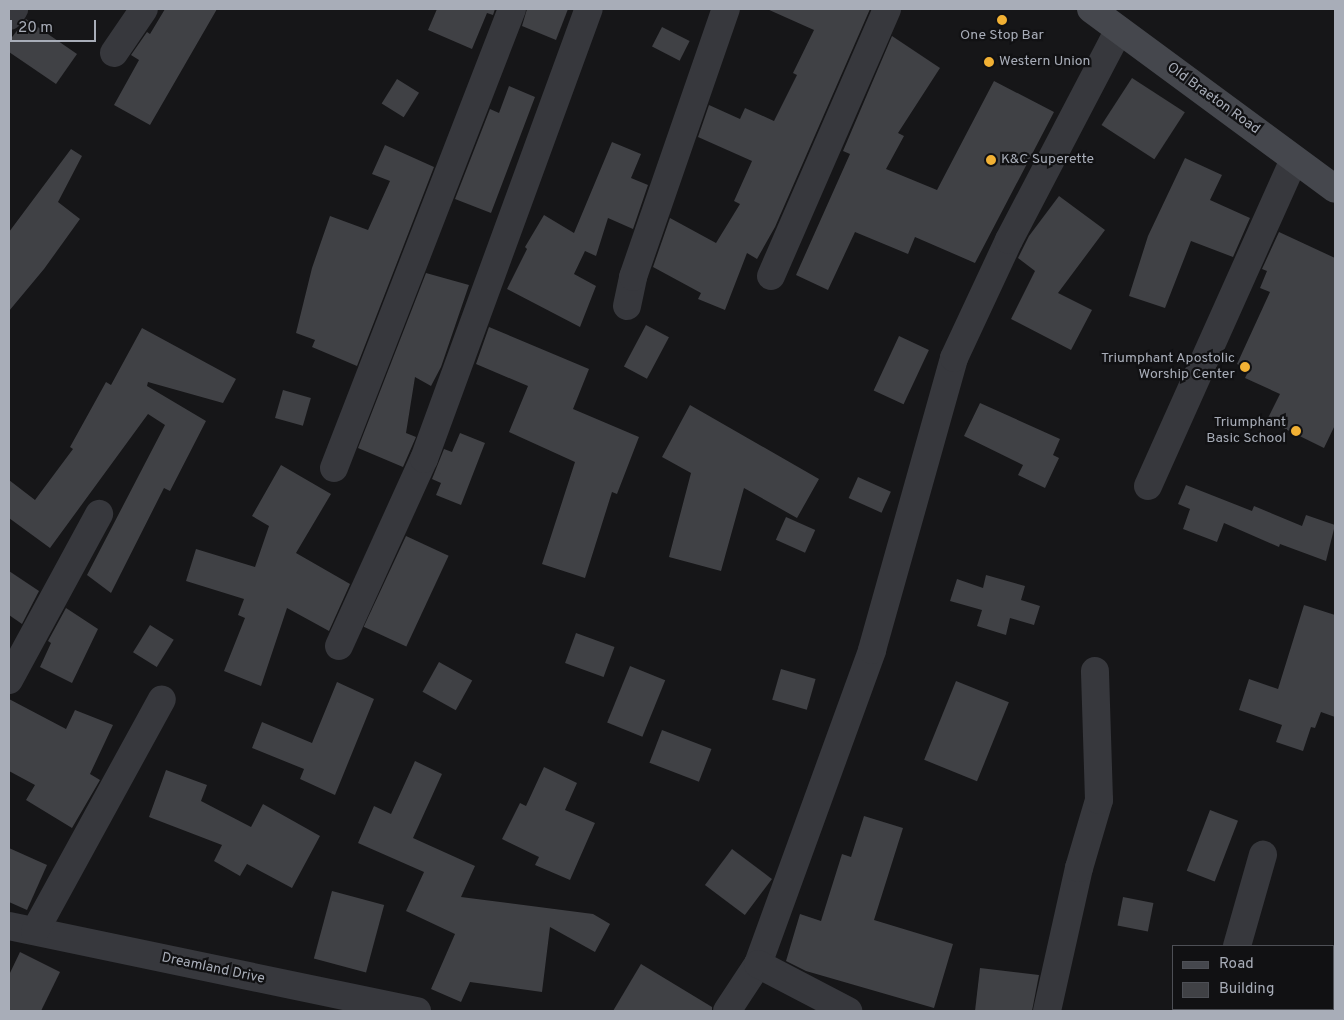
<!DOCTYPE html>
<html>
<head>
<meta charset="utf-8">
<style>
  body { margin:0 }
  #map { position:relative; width:1344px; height:1020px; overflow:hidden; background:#161618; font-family:Overpass,sans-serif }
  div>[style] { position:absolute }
  .building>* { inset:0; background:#404145; transform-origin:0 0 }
  .street>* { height:28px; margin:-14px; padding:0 14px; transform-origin:14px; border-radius:14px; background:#37383d }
  .secondary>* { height:28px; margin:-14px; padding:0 14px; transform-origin:14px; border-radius:14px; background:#45474d }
  .dots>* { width:14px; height:14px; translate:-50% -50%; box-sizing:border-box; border:2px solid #111113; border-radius:50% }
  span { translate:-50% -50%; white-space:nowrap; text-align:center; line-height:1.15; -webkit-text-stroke:4.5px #111113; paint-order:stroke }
  .poi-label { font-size:14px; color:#a8adb8 }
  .left { translate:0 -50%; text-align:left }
  .right { translate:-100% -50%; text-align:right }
  .street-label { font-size:14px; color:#a8adb8 }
  .frame { position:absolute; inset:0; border:10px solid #a8adb8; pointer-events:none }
  .legend { position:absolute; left:1172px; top:945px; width:162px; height:65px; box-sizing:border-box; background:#111113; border:1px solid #4d4f55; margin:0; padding:6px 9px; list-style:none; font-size:15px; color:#a8adb8 }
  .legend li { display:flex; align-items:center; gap:10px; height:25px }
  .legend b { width:25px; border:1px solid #4d4f55 }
  .scale { position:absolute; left:10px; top:20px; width:86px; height:22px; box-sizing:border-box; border:2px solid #a8adb8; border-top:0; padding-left:6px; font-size:15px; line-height:18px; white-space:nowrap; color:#a8adb8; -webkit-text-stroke:4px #111113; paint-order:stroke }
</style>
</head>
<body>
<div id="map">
  <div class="building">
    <div style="clip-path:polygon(165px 9px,217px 9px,150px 125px,114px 105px,139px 60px,131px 55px,147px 32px,150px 34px)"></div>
    <div style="clip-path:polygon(437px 9px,495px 9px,493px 15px,487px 13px,472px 49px,428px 30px)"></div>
    <div style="clip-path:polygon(527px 9px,568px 9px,556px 40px,522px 26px)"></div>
    <div style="clip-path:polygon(767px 9px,870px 9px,775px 227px,757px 259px,747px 253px,725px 310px,698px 299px,701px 293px,653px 267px,670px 218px,716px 243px,740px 204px,734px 201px,752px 161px,698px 137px,709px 105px,740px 119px,745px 108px,774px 121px,797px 75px,793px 73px,814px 30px)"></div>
    <div style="clip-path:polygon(26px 19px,77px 54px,56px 84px,9px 52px,9px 41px)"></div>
    <div style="left:662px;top:27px;width:31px;height:22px;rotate:27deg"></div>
    <div style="clip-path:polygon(892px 36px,940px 68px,898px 133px,904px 136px,886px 169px,937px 190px,994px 81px,1054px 112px,975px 263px,915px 237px,908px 254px,855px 232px,828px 290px,796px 275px,850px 154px,843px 151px)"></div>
    <div style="left:1132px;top:78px;width:63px;height:56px;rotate:33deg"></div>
    <div style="left:397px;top:79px;width:26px;height:29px;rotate:32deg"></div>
    <div style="clip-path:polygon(509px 86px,535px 97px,491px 213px,455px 199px,490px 109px,499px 113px)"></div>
    <div style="clip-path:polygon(612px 142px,641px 154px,631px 178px,648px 185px,633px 229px,608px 218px,596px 256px,585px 251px,574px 274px,596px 286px,580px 327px,507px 289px,527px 249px,525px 247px,544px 215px,574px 233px)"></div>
    <div style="clip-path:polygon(385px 145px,434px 167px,357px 366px,312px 347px,315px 340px,296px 333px,312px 268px,330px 216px,368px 230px,390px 181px,372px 174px)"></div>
    <div style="clip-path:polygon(71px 149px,82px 156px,58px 202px,80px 219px,44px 269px,9px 311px,9px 232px)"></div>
    <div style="clip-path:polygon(1185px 158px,1222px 175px,1210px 200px,1250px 218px,1233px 257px,1191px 241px,1165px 308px,1129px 296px,1148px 236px)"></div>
    <div style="clip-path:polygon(1059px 196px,1105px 230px,1058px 293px,1092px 310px,1071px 350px,1011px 319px,1035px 271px,1018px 258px,1029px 236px)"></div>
    <div style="clip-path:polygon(1279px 232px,1335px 258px,1335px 425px,1324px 448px,1267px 420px,1280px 394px,1245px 378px,1249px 370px,1237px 364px,1270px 292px,1260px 288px,1267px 271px,1262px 269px)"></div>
    <div style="clip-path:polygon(426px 273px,469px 285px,441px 367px,431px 386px,415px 377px,406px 433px,416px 437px,403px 467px,358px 448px)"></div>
    <div style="left:646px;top:325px;width:26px;height:47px;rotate:28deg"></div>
    <div style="clip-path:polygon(489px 327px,589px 369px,573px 409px,639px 437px,617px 494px,612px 492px,585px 578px,542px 564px,575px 462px,509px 432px,528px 386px,476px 364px)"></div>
    <div style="clip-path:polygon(142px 328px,236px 379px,223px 403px,148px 382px,147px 386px,206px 421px,170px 491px,164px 488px,111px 593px,87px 575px,165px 425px,148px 414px,50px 548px,9px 518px,9px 480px,35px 500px,73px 449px,70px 447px,106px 382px,111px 385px)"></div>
    <div style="left:899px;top:336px;width:33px;height:60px;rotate:25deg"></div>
    <div style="left:283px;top:390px;width:29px;height:29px;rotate:16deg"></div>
    <div style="clip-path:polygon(980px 403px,1060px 439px,1053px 455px,1059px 458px,1045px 488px,1018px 475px,1023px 465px,964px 436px)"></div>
    <div style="clip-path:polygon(690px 405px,819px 479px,797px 518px,744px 488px,721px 571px,669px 557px,691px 473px,662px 457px)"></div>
    <div style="clip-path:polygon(460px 433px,485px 443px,461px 505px,436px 495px,441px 483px,432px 479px,444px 449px,452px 452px)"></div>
    <div style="clip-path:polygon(281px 465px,331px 494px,296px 553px,350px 584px,329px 631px,287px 608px,261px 686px,224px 671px,245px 618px,238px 615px,244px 599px,186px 581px,196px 549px,255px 567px,269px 526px,252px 516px)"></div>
    <div style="left:858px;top:477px;width:36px;height:23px;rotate:24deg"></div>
    <div style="clip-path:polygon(1186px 485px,1252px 511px,1254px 506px,1302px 526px,1306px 515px,1335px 525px,1326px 561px,1280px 544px,1279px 547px,1224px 523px,1217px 542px,1183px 529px,1190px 509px,1178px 504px)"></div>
    <div style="left:786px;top:517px;width:32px;height:25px;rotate:24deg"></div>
    <div style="left:406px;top:536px;width:47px;height:100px;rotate:25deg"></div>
    <div style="clip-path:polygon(9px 571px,39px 591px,22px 624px,9px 615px)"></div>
    <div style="clip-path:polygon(986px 575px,1025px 586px,1021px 600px,1040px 606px,1034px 625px,1010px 618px,1006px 635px,977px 626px,982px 610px,950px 601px,957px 579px,983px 588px)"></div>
    <div style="clip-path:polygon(1304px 605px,1335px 615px,1335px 717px,1321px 712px,1315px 728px,1311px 727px,1303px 751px,1276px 742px,1282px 725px,1239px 710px,1249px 679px,1278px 689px)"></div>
    <div style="clip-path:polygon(66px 608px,98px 629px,72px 683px,40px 667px,51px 643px,48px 641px)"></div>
    <div style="left:150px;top:625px;width:28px;height:32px;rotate:32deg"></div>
    <div style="left:576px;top:633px;width:41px;height:32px;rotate:20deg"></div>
    <div style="left:439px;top:662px;width:38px;height:34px;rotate:29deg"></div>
    <div style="left:630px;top:666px;width:38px;height:61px;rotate:22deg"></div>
    <div style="left:781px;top:669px;width:36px;height:32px;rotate:16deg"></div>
    <div style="left:956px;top:681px;width:57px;height:85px;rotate:22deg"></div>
    <div style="clip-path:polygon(337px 682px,374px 699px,335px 795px,300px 779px,304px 769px,252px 748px,262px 722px,312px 743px)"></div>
    <div style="clip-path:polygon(9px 699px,66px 729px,75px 710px,113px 725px,90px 774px,100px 780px,72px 828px,26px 800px,35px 785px,9px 771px)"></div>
    <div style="left:662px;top:730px;width:53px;height:35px;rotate:21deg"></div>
    <div style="clip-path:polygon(415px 761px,442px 774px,413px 838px,475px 866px,461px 897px,593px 914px,610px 924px,595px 952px,550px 927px,542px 992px,470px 982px,461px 1002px,431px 989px,455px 934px,406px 911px,424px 872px,358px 843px,374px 806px,391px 814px)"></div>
    <div style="clip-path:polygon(544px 767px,577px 783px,565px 810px,595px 823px,570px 880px,535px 865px,539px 857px,502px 839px,520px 803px,526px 806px)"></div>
    <div style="clip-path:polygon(166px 770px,207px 785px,201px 801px,251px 827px,263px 804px,320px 836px,292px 888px,247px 864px,240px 876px,214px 861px,222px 845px,149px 817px)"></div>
    <div style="left:1210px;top:810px;width:30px;height:65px;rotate:21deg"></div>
    <div style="clip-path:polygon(864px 816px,903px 828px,874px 920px,953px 944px,934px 1008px,806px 971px,786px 961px,800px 914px,821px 921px,842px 854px,851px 857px)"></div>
    <div style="clip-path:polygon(9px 848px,47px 865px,27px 910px,9px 902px)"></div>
    <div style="left:732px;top:849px;width:50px;height:45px;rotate:37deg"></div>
    <div style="left:332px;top:891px;width:54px;height:70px;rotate:15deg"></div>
    <div style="left:1123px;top:897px;width:31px;height:29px;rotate:11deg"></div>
    <div style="clip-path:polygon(20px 952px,60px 972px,41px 1011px,9px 1011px,9px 975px)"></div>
    <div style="clip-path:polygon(641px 964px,712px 1007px,712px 1011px,613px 1011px)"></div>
    <div style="clip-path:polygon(980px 968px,1039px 975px,1032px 1011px,975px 1011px)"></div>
  </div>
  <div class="street">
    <div style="left:9px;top:16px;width:9px;rotate:-54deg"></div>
    <div style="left:114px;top:53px;width:53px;rotate:-55.7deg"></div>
    <div style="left:771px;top:276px;width:291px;rotate:-66.5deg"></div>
    <div style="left:627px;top:306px;width:30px;rotate:-78deg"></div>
    <div style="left:633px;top:277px;width:284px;rotate:-70.9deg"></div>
    <div style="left:334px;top:468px;width:492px;rotate:-68.8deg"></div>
    <div style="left:1148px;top:486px;width:358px;rotate:-65.9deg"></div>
    <div style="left:339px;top:646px;width:205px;rotate:-65.6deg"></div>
    <div style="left:424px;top:459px;width:479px;rotate:-69.9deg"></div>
    <div style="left:9px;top:680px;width:189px;rotate:-61.5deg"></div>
    <div style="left:9px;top:926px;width:417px;rotate:11.8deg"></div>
    <div style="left:35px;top:931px;width:264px;rotate:-61.3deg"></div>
    <div style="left:1237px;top:946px;width:95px;rotate:-74.1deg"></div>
    <div style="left:758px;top:964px;width:334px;rotate:-70deg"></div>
    <div style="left:872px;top:650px;width:303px;rotate:-74.3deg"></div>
    <div style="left:954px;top:358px;width:130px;rotate:-65deg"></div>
    <div style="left:1009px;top:240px;width:237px;rotate:-62.4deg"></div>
    <div style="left:727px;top:1011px;width:56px;rotate:-56.6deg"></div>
    <div style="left:758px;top:964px;width:102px;rotate:27.6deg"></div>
    <div style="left:1047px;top:1011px;width:147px;rotate:-77.4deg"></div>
    <div style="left:1079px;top:868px;width:71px;rotate:-73.6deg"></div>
    <div style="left:1099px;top:800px;width:129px;rotate:-91.8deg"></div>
    <div style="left:1218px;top:1011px;width:2px;rotate:-63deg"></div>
  </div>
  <div class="secondary">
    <div style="left:1091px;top:9px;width:303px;rotate:36.4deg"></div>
  </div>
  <div class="dots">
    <div style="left:1002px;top:20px;background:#f2b134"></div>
    <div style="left:989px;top:62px;background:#f2b134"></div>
    <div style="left:991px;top:160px;background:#f2b134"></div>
    <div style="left:1245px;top:367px;background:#f2b134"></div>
    <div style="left:1296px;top:431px;background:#f2b134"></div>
  </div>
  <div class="poi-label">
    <span style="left:1002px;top:36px">One Stop Bar</span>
    <span class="left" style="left:999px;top:62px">Western Union</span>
    <span class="left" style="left:1001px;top:160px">K&amp;C Superette</span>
    <span class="right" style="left:1235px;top:367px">Triumphant Apostolic<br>Worship Center</span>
    <span class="right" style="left:1286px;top:431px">Triumphant<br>Basic School</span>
  </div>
  <div class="street-label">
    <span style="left:1213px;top:99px;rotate:36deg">Old Braeton Road</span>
    <span style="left:213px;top:969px;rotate:12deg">Dreamland Drive</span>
  </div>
  <div class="frame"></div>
  <ul class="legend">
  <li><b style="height:6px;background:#45474d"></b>Road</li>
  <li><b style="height:14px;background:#404145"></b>Building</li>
  </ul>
  <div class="scale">20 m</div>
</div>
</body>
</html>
